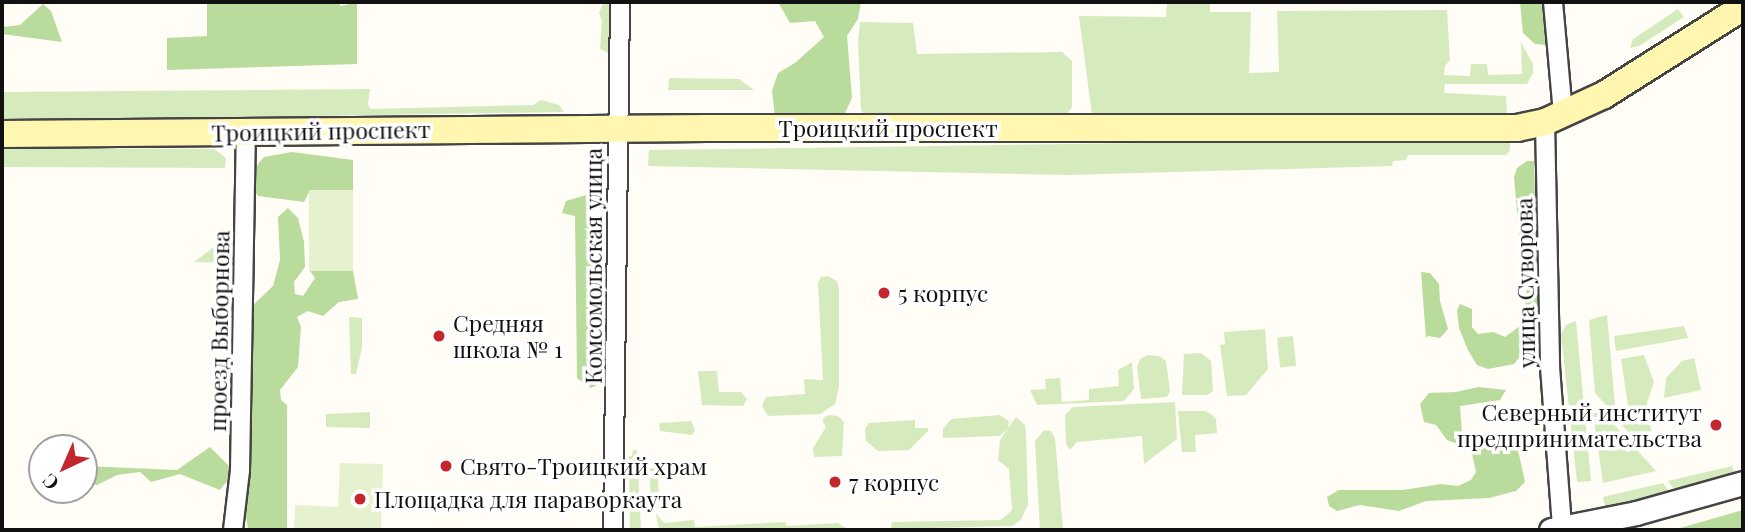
<!DOCTYPE html>
<html>
<head>
<meta charset="utf-8">
<style>
  body { margin:0 }
  #map { position:relative; width:1745px; height:532px; overflow:hidden; background:#fffdf5; font-family:"Playfair Display",serif }
  div>[style] { position:absolute }
  .green>* { inset:0; background:#d5ebbd; transform-origin:0 0 }
  .forest>* { inset:0; background:#b9dc9c }
  .pitch>* { inset:0; background:#e6f2cf; transform-origin:0 0 }
  .roads { filter:drop-shadow(2px 0 #444) drop-shadow(-2px 0 #444) drop-shadow(0 2px #444) drop-shadow(0 -2px #444) }
  .minor>* { height:18px; margin:-9px; padding:0 9px; transform-origin:9px; border-radius:9px; background:#fff }
  .tertiary>* { height:23px; margin:-11.5px; padding:0 11.5px; transform-origin:11.5px; border-radius:11.5px; background:#fff }
  .secondary>* { height:26px; margin:-13px; padding:0 13px; transform-origin:13px; border-radius:13px; background:#fff6b0 }
  .dots>* { width:19px; height:19px; translate:-50% -50%; box-sizing:border-box; border:4px solid #fff; border-radius:50% }
  span { translate:-50% -50%; white-space:nowrap; text-align:center; line-height:1.15; -webkit-text-stroke:7px #fff; paint-order:stroke }
  .street-label { font-size:23px; color:#111 }
  .poi-label { font-size:23px; color:#111 }
  .left { translate:0 -50%; text-align:left }
  .right { translate:-100% -50%; text-align:right }
  .frame { position:absolute; inset:0; border:4px solid #111; pointer-events:none }
  .north { position:absolute; left:28px; top:434px; width:70px; height:70px; box-sizing:border-box; background:#fff; border:2px solid #a0a0a0; border-radius:50%; rotate:224deg; font-size:19px; font-weight:700; line-height:28px; text-align:center; color:#111 }
  .north::after { content:''; display:block; margin:auto; width:24px; height:32px; background:#c4262e; clip-path:polygon(50% 0,100% 100%,50% 72%,0 100%) }
</style>
</head>
<body>
<div id="map">
  <div class="green">
    <div style="clip-path:polygon(1167px 2px,1210px 2px,1210px 12px,1251px 12px,1249px 73px,1279px 72px,1277px 11px,1447px 10px,1450px 60px,1445px 66px,1444px 75px,1470px 76px,1471px 64px,1487px 64px,1488px 75px,1522px 74px,1521px 42px,1533px 64px,1533px 73px,1527px 84px,1445px 84px,1444px 93px,1506px 96px,1507px 113px,1503px 114px,1092px 115px,1079px 16px,1166px 17px)"></div>
    <div style="clip-path:polygon(603px 4px,608px 4px,611px 7px,609px 53px,600px 49px,602px 21px,599px 13px)"></div>
    <div style="clip-path:polygon(1678px 9px,1684px 17px,1639px 46px,1630px 48px,1633px 39px)"></div>
    <div style="clip-path:polygon(860px 22px,913px 23px,917px 54px,1062px 52px,1072px 61px,1072px 107px,1067px 114px,866px 116px,861px 110px,858px 41px)"></div>
    <div style="clip-path:polygon(669px 78px,739px 79px,754px 90px,668px 90px)"></div>
    <div style="clip-path:polygon(370px 89px,368px 104px,370px 109px,533px 105px,541px 100px,559px 105px,564px 112px,2px 121px,2px 92px)"></div>
    <div style="clip-path:polygon(1502px 138px,1510px 142px,1510px 150px,1506px 155px,1408px 155px,1406px 160px,1393px 161px,1392px 166px,1068px 175px,648px 166px,649px 150px)"></div>
    <div style="clip-path:polygon(2px 148px,214px 149px,226px 158px,225px 168px,2px 167px)"></div>
    <div style="clip-path:polygon(222px 241px,229px 241px,228px 263px,194px 262px)"></div>
    <div style="clip-path:polygon(828px 276px,837px 281px,839px 290px,839px 386px,835px 404px,820px 414px,768px 416px,762px 406px,766px 397px,805px 394px,804px 379px,823px 380px,818px 283px,821px 277px)"></div>
    <div style="clip-path:polygon(1607px 315px,1616px 416px,1595px 393px,1589px 320px)"></div>
    <div style="clip-path:polygon(349px 317px,362px 318px,362px 348px,356px 374px,351px 374px)"></div>
    <div style="clip-path:polygon(1576px 321px,1591px 481px,1577px 482px,1561px 334px,1566px 325px)"></div>
    <div style="clip-path:polygon(1684px 326px,1688px 338px,1616px 351px,1614px 336px)"></div>
    <div style="clip-path:polygon(1265px 329px,1268px 369px,1246px 395px,1227px 396px,1220px 345px,1225px 344px,1224px 332px)"></div>
    <div style="left:1293px;top:336px;width:30px;height:16px;rotate:84deg"></div>
    <div style="clip-path:polygon(1201px 353px,1211px 361px,1213px 391px,1207px 395px,1182px 395px,1184px 354px)"></div>
    <div style="clip-path:polygon(1148px 355px,1159px 356px,1166px 361px,1170px 391px,1167px 397px,1141px 399px,1137px 367px,1140px 359px)"></div>
    <div style="clip-path:polygon(1644px 355px,1654px 382px,1647px 403px,1649px 414px,1630px 419px,1621px 359px)"></div>
    <div style="clip-path:polygon(1694px 358px,1701px 390px,1664px 398px,1666px 378px,1682px 361px)"></div>
    <div style="clip-path:polygon(1132px 362px,1134px 389px,1124px 401px,1037px 405px,1030px 390px,1046px 389px,1045px 379px,1060px 378px,1062px 402px,1089px 400px,1089px 389px,1119px 386px,1118px 370px)"></div>
    <div style="clip-path:polygon(698px 371px,717px 371px,719px 392px,741px 392px,747px 399px,743px 406px,702px 405px)"></div>
    <div style="clip-path:polygon(1175px 402px,1177px 439px,1144px 464px,1142px 436px,1077px 442px,1070px 450px,1066px 444px,1065px 415px,1073px 407px)"></div>
    <div style="clip-path:polygon(1592px 407px,1599px 408px,1656px 471px,1603px 483px)"></div>
    <div style="clip-path:polygon(1178px 411px,1205px 411px,1211px 414px,1216px 419px,1217px 433px,1195px 435px,1196px 452px,1182px 452px)"></div>
    <div style="clip-path:polygon(370px 412px,370px 428px,326px 427px,326px 414px)"></div>
    <div style="clip-path:polygon(829px 415px,838px 416px,844px 422px,842px 456px,814px 457px,813px 448px,826px 427px,823px 422px,824px 417px)"></div>
    <div style="clip-path:polygon(1000px 415px,1009px 421px,1008px 429px,999px 436px,943px 438px,943px 429px,951px 419px)"></div>
    <div style="clip-path:polygon(1016px 417px,1025px 425px,1026px 435px,1028px 505px,1021px 520px,1012px 526px,848px 530px,662px 530px,658px 526px,656px 513px,664px 523px,694px 520px,695px 527px,785px 522px,787px 526px,838px 523px,849px 530px,891px 528px,892px 522px,1001px 520px,1012px 510px,1009px 469px,998px 460px,1000px 440px)"></div>
    <div style="clip-path:polygon(1647px 418px,1652px 431px,1633px 437px,1622px 425px)"></div>
    <div style="clip-path:polygon(915px 420px,915px 428px,928px 428px,928px 431px,909px 450px,878px 451px,866px 441px,865px 429px,869px 423px)"></div>
    <div style="clip-path:polygon(691px 421px,695px 430px,692px 435px,660px 431px,659px 423px)"></div>
    <div style="clip-path:polygon(1044px 430px,1051px 431px,1055px 438px,1063px 530px,1040px 530px,1035px 441px)"></div>
    <div style="clip-path:polygon(633px 450px,637px 450px,641px 530px,630px 530px,629px 456px,632px 456px)"></div>
    <div style="clip-path:polygon(1732px 466px,1735px 474px,1675px 491px,1668px 481px)"></div>
    <div style="left:657px;top:468px;width:41px;height:8px;rotate:86deg"></div>
    <div style="clip-path:polygon(1663px 483px,1671px 494px,1606px 511px,1603px 497px)"></div>
  </div>
  <div class="forest">
    <div style="clip-path:polygon(207px 2px,337px 2px,341px 6px,357px 2px,357px 64px,167px 70px,167px 38px,207px 36px)"></div>
    <div style="clip-path:polygon(778px 2px,861px 2px,858px 19px,847px 36px,852px 98px,844px 115px,775px 116px,772px 91px,778px 73px,795px 63px,824px 37px,815px 21px,790px 23px)"></div>
    <div style="clip-path:polygon(1520px 2px,1547px 2px,1546px 45px,1535px 44px,1523px 33px)"></div>
    <div style="clip-path:polygon(43px 4px,51px 11px,62px 42px,2px 34px,2px 27px,20px 25px)"></div>
    <div style="clip-path:polygon(292px 152px,353px 160px,353px 190px,310px 190px,304px 202px,258px 196px,253px 189px,254px 172px,258px 164px,264px 157px)"></div>
    <div style="clip-path:polygon(1527px 161px,1534px 161px,1539px 333px,1514px 364px,1488px 369px,1477px 365px,1468px 350px,1459px 328px,1457px 310px,1460px 304px,1472px 309px,1472px 327px,1478px 334px,1493px 332px,1505px 337px,1523px 324px,1528px 274px,1520px 246px,1514px 177px,1517px 168px)"></div>
    <div style="clip-path:polygon(593px 193px,596px 386px,590px 388px,577px 378px,575px 216px,562px 213px,566px 201px)"></div>
    <div style="clip-path:polygon(288px 208px,298px 218px,304px 242px,305px 267px,294px 282px,295px 294px,303px 296px,315px 278px,310px 271px,353px 271px,358px 299px,339px 302px,323px 316px,308px 311px,297px 317px,301px 327px,298px 367px,280px 390px,281px 400px,287px 405px,287px 530px,248px 530px,245px 508px,251px 307px,273px 286px,280px 260px,278px 217px)"></div>
    <div style="clip-path:polygon(1421px 272px,1430px 273px,1439px 284px,1440px 301px,1448px 329px,1440px 338px,1428px 336px,1426px 338px)"></div>
    <div style="clip-path:polygon(1478px 387px,1506px 390px,1500px 400px,1460px 406px,1462px 434px,1469px 443px,1501px 447px,1515px 436px,1525px 482px,1516px 491px,1489px 498px,1426px 501px,1399px 511px,1360px 505px,1337px 511px,1329px 506px,1327px 497px,1339px 490px,1403px 490px,1441px 484px,1458px 486px,1471px 480px,1476px 472px,1471px 449px,1447px 440px,1436px 425px,1424px 422px,1420px 404px,1429px 393px,1456px 392px)"></div>
    <div style="clip-path:polygon(210px 447px,230px 467px,227px 481px,220px 490px,180px 474px,151px 482px,140px 472px,117px 475px,97px 485px,84px 484px,84px 466px,177px 470px)"></div>
    <div style="clip-path:polygon(1743px 510px,1743px 530px,1673px 530px)"></div>
  </div>
  <div class="pitch">
    <div style="left:309px;top:190px;width:44px;height:81px"></div>
    <div style="clip-path:polygon(340px 463px,383px 464px,381px 530px,294px 530px,295px 505px,338px 507px)"></div>
  </div>
  <div class="roads">
    <div class="minor">
      <div style="left:1553px;top:2px;width:112px;rotate:84.9deg"></div>
      <div style="left:1545px;top:122px;width:245px;rotate:88.8deg"></div>
      <div style="left:1550px;top:367px;width:160px;rotate:85.7deg"></div>
      <div style="left:233px;top:530px;width:60px;rotate:-83.3deg"></div>
      <div style="left:240px;top:470px;width:338px;rotate:-89deg"></div>
      <div style="left:613px;top:530px;width:528px;rotate:-89.24deg"></div>
    </div>
    <div class="tertiary">
      <div style="left:1551px;top:530px;width:87px;rotate:-11.3deg"></div>
      <div style="left:1636px;top:513px;width:111px;rotate:-15.7deg"></div>
    </div>
    <div class="secondary">
      <div style="left:2px;top:134px;width:705px;rotate:-0.49deg"></div>
      <div style="left:707px;top:128px;width:810px"></div>
      <div style="left:1517px;top:128px;width:29px;rotate:-12deg"></div>
      <div style="left:1545px;top:122px;width:65px;rotate:-24.6deg"></div>
      <div style="left:1604px;top:95px;width:165px;rotate:-32.3deg"></div>
    </div>
  </div>
  <div class="dots">
    <div style="left:884px;top:293px;background:#c4262e"></div>
    <div style="left:439px;top:336px;background:#c4262e"></div>
    <div style="left:1716px;top:425px;background:#c4262e"></div>
    <div style="left:446px;top:466px;background:#c4262e"></div>
    <div style="left:835px;top:482px;background:#c4262e"></div>
    <div style="left:360px;top:499px;background:#c4262e"></div>
  </div>
  <div class="street-label">
    <span style="left:888px;top:128px">Троицкий проспект</span>
    <span style="left:321px;top:131px;rotate:-1deg">Троицкий проспект</span>
    <span style="left:593px;top:266px;rotate:-90deg">Комсомольская улица</span>
    <span style="left:1525px;top:283px;rotate:-91deg">улица Суворова</span>
    <span style="left:219px;top:331px;rotate:-89deg">проезд Выборнова</span>
  </div>
  <div class="poi-label">
    <span class="left" style="left:898px;top:293px">5 корпус</span>
    <span class="left" style="left:453px;top:336px">Средняя<br>школа № 1</span>
    <span class="right" style="left:1702px;top:425px">Северный институт<br>предпринимательства</span>
    <span class="left" style="left:460px;top:466px">Свято-Троицкий храм</span>
    <span class="left" style="left:849px;top:482px">7 корпус</span>
    <span class="left" style="left:374px;top:499px">Площадка для параворкаута</span>
  </div>
  <div class="frame"></div>
  <div class="north">С</div>
</div>
</body>
</html>
